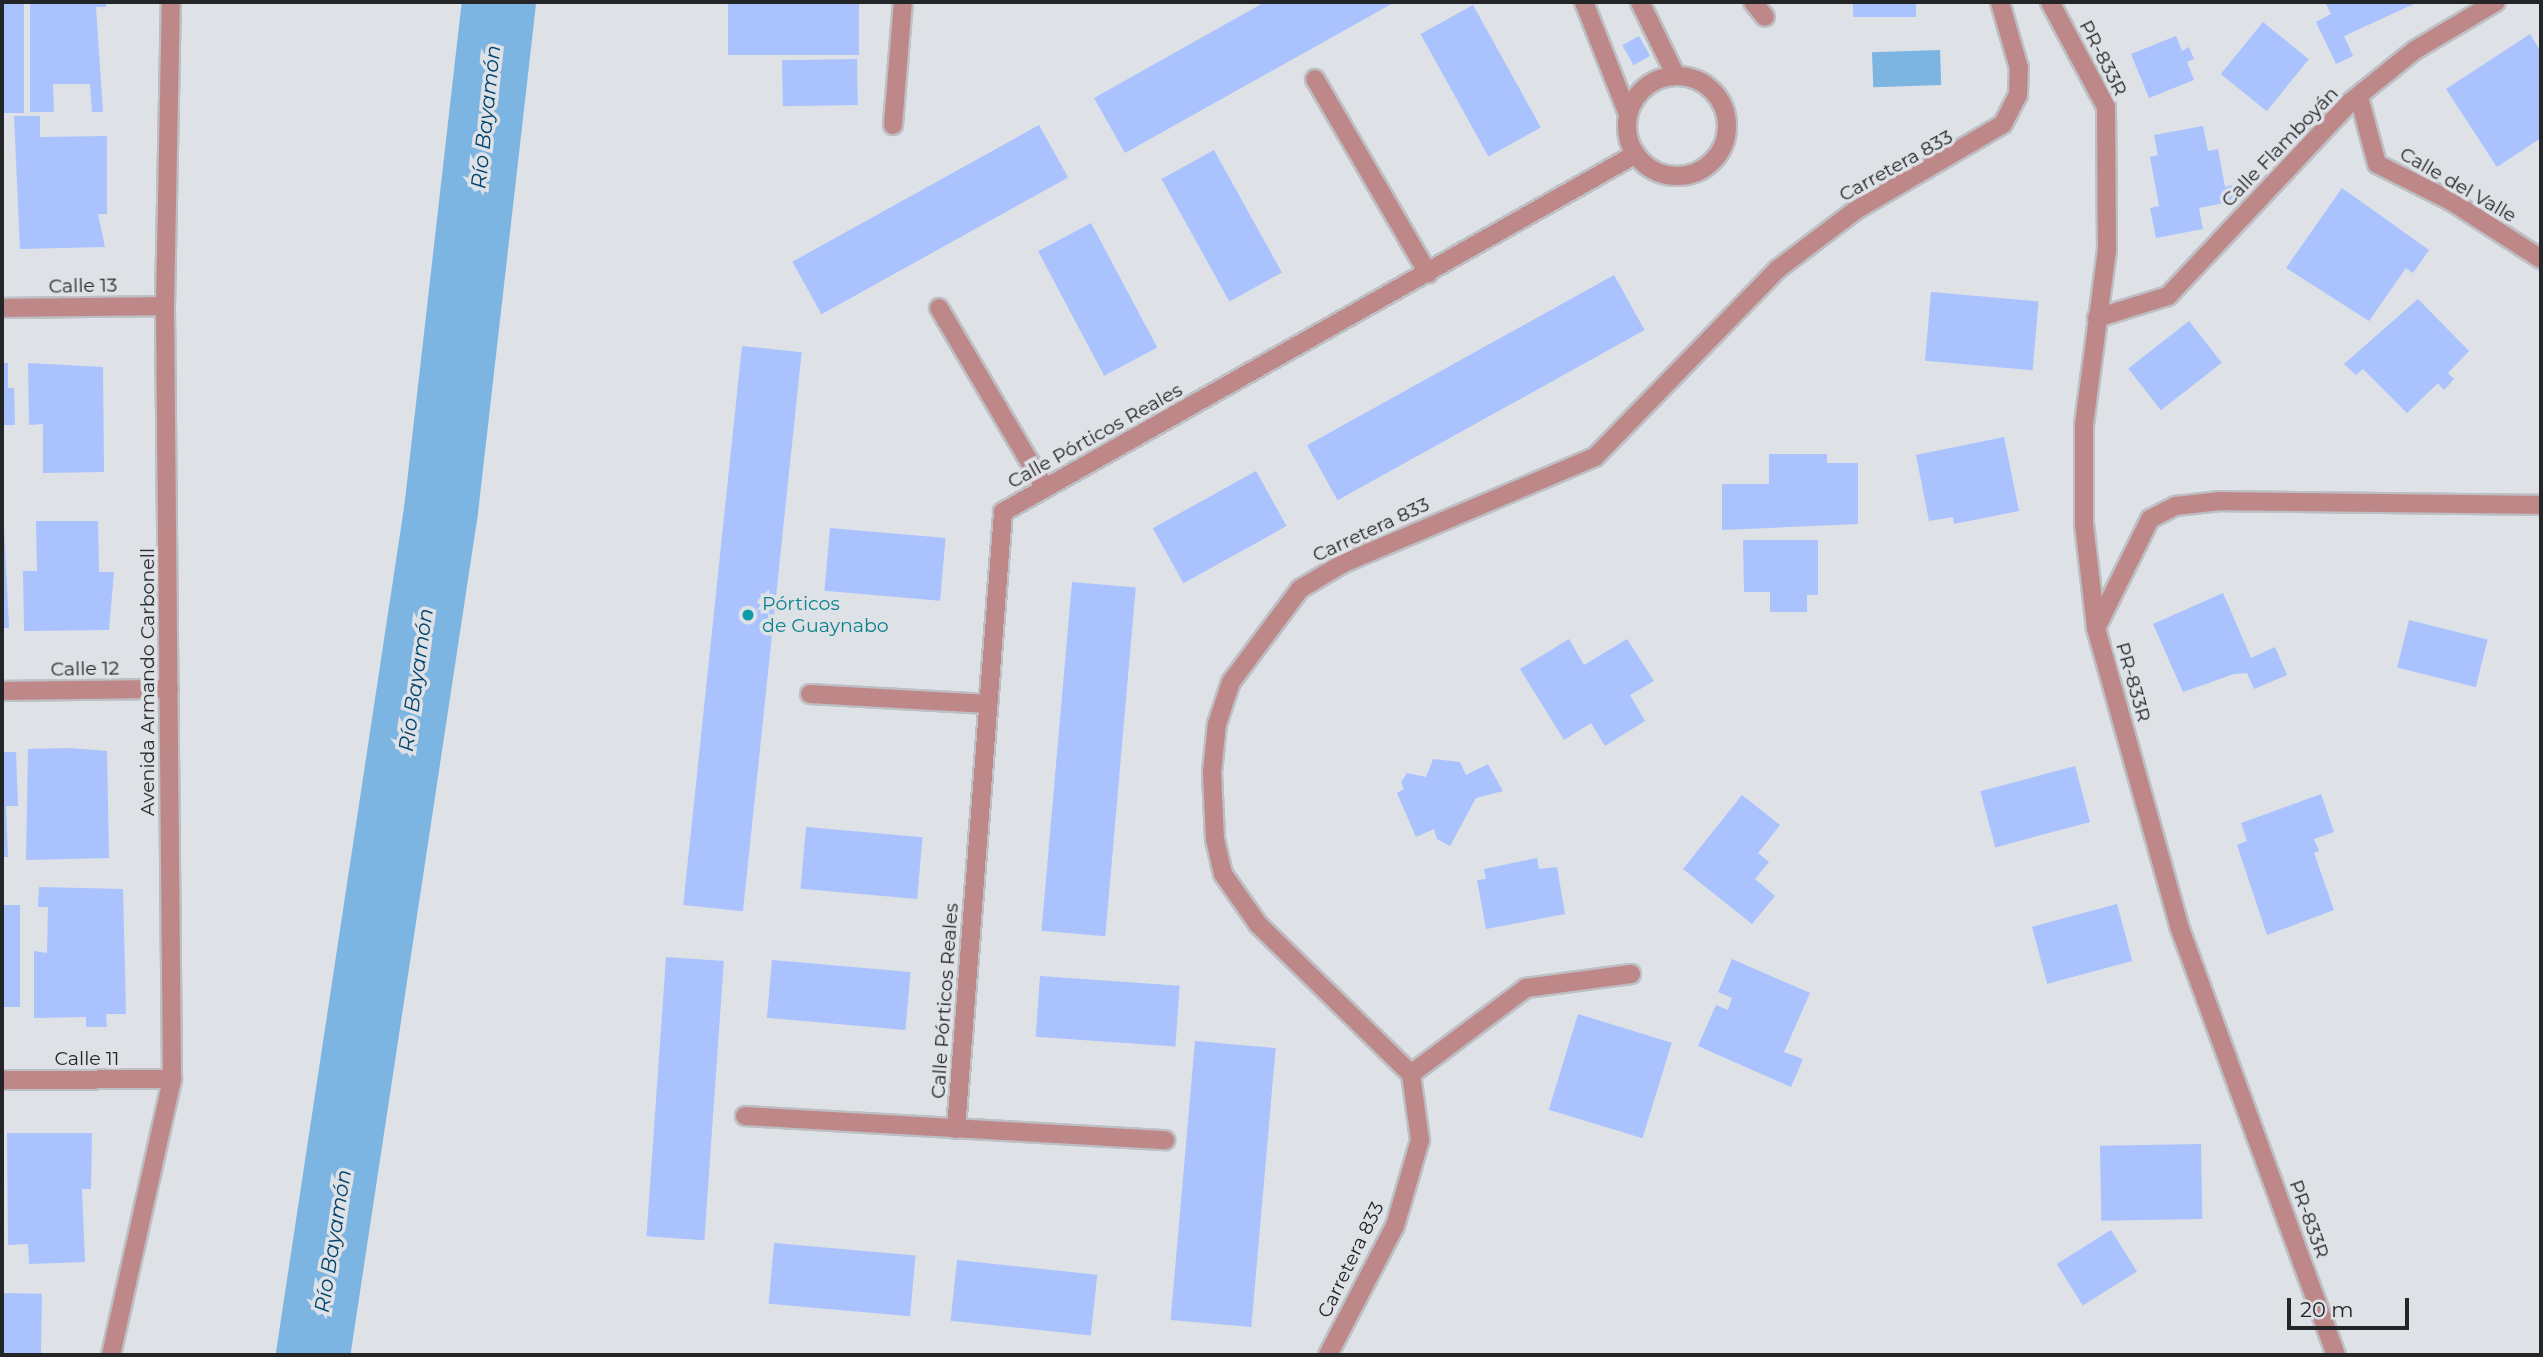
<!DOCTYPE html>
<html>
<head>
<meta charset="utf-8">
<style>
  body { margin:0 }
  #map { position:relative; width:2543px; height:1357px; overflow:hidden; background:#dee1e6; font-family:Montserrat,sans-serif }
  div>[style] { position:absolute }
  .water>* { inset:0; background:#7cb4e2; transform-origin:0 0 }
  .river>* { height:74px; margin:-37px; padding:0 37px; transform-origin:37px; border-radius:37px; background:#7cb4e2 }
  .building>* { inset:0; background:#aac2fe; transform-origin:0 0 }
  .roads { filter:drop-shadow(2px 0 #bdbfc4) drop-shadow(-2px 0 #bdbfc4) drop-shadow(0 2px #bdbfc4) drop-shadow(0 -2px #bdbfc4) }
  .minor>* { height:18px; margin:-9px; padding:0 9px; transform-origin:9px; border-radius:9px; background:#be8889 }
  .minor>.ring { margin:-9px; padding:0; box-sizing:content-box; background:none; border:18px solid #be8889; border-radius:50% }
  .tertiary>* { height:18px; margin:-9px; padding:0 9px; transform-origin:9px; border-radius:9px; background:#be8889 }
  .dots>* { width:19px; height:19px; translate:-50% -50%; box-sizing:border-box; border:4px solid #dee1e6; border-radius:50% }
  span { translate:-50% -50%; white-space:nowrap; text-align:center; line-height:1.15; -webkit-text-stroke:7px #dee1e6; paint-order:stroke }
  .street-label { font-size:19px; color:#242527 }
  .culture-label { font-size:19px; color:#0d838f }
  .left { translate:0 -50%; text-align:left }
  .water-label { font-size:21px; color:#00446f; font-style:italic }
  .frame { position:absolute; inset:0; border:4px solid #242527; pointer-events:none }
  .scale { position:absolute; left:2287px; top:1298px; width:122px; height:32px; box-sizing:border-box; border:4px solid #242527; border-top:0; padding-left:9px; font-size:21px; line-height:24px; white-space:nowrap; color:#242527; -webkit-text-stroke:5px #dee1e6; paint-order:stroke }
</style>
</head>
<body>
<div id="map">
  <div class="water">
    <div style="left:1940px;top:50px;width:35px;height:68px;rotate:88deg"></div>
  </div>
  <div class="river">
    <div style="left:313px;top:1355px;width:854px;rotate:-81.38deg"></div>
    <div style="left:441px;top:511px;width:512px;rotate:-83.5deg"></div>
  </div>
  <div class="building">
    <div style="left:2px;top:2px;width:22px;height:111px"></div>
    <div style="clip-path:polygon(30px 2px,106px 2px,106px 7px,96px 7px,103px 112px,92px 112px,90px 84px,53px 84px,54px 112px,30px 112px)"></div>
    <div style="left:728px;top:2px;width:131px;height:53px"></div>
    <div style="clip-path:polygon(1265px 2px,1395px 2px,1125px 153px,1094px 98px)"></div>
    <div style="left:1853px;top:2px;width:63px;height:15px"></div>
    <div style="clip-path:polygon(2325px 2px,2413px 2px,2414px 4px,2344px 36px,2353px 56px,2336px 64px,2316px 22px,2331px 14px)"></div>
    <div style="left:1473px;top:5px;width:140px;height:60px;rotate:61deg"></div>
    <div style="left:2263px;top:22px;width:59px;height:67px;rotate:39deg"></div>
    <div style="clip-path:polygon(2530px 34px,2541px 52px,2541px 138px,2497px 167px,2446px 89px)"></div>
    <div style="left:1639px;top:36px;width:23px;height:19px;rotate:61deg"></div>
    <div style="clip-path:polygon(2176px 36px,2182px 51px,2189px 47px,2194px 59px,2187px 62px,2194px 80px,2149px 98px,2131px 54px)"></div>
    <div style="left:857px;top:59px;width:46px;height:75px;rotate:89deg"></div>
    <div style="clip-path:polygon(14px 116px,40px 116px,40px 137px,107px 136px,107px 214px,98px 214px,105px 247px,20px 249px)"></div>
    <div style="left:1039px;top:125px;width:60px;height:282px;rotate:61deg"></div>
    <div style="clip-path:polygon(2203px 126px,2208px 151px,2218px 149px,2225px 187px,2232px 185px,2234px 201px,2199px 208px,2203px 229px,2156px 238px,2150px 208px,2159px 206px,2150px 157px,2158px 155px,2154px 135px)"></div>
    <div style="left:1214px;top:150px;width:140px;height:60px;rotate:61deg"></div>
    <div style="clip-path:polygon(2342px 188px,2429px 250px,2413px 273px,2406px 268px,2369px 321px,2286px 268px)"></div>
    <div style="left:1091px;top:223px;width:141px;height:60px;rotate:62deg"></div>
    <div style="left:1614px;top:275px;width:63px;height:351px;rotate:61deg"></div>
    <div style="left:1931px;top:292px;width:108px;height:69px;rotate:5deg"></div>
    <div style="clip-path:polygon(2418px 299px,2469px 351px,2448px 373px,2454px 379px,2444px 390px,2438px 383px,2407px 413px,2363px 369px,2356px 375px,2344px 364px)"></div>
    <div style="left:2189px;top:321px;width:53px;height:77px;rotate:52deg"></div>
    <div style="left:742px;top:346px;width:60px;height:562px;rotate:6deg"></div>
    <div style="clip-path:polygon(2px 363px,8px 363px,8px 388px,14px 388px,15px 425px,2px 425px)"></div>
    <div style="clip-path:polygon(28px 363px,103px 367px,104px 472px,43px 473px,43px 424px,29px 425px)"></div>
    <div style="clip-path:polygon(2004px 437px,2019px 511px,1954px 524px,1953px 517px,1929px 521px,1916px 455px)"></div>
    <div style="clip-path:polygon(1769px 454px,1827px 454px,1827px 463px,1858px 463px,1858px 524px,1722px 530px,1722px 484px,1769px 484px)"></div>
    <div style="left:1256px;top:471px;width:63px;height:118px;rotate:61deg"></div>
    <div style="clip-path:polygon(36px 521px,98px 521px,99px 572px,114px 572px,109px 630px,24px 631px,23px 571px,37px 571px)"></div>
    <div style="clip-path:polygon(2px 526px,4px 526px,9px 628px,2px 628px)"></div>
    <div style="left:830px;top:528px;width:116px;height:63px;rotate:5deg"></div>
    <div style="clip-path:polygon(1743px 540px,1818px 540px,1818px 595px,1807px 595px,1807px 612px,1770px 612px,1770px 592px,1744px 592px)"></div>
    <div style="left:1072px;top:582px;width:64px;height:350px;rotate:5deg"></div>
    <div style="clip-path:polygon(2223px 593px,2251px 658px,2275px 647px,2287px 675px,2254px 689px,2247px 673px,2234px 674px,2183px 692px,2153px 624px)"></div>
    <div style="left:2409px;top:620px;width:81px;height:49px;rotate:14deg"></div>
    <div style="clip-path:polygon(1569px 639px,1584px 665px,1627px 639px,1654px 681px,1630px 695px,1645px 721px,1605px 746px,1591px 723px,1564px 740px,1520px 669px)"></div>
    <div style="clip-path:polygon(70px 748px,107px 751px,109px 858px,26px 860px,28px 749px)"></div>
    <div style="clip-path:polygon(2px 752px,16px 752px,18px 806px,6px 806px,8px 857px,2px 857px)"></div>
    <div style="clip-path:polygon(1433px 759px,1460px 762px,1466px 775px,1488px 764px,1503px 791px,1476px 798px,1450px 846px,1437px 839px,1434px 829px,1416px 837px,1397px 793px,1404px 789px,1401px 782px,1407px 773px,1426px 777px)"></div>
    <div style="left:2075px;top:766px;width:58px;height:98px;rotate:75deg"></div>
    <div style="clip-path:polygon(2321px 794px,2334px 832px,2314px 839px,2319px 851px,2314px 853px,2334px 910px,2267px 935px,2237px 845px,2247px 841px,2241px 823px)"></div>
    <div style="clip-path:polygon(1742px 795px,1780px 825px,1758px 853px,1769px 862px,1755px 879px,1775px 896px,1752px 924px,1683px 869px)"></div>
    <div style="left:806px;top:827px;width:117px;height:62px;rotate:5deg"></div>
    <div style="clip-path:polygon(1537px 858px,1539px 869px,1557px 867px,1565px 914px,1486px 929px,1477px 880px,1486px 879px,1484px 869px)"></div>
    <div style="clip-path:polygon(39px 887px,123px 889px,126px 1014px,106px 1014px,107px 1027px,86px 1027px,86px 1017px,34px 1018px,34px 951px,47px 953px,48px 907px,38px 907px)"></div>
    <div style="left:2117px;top:904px;width:59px;height:88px;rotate:75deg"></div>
    <div style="left:2px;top:905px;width:18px;height:102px"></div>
    <div style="left:666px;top:957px;width:58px;height:280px;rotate:4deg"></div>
    <div style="clip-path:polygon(1732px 959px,1810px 993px,1784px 1052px,1803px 1059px,1791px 1087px,1698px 1046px,1716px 1005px,1728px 1010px,1732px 998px,1718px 992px)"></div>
    <div style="left:772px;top:960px;width:139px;height:58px;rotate:5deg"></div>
    <div style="left:1040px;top:976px;width:140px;height:61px;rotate:4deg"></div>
    <div style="left:1578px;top:1014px;width:98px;height:100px;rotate:17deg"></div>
    <div style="left:1195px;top:1041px;width:81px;height:280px;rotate:5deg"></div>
    <div style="clip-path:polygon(7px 1133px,92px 1133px,91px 1189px,82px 1189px,85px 1262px,29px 1264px,28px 1244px,8px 1245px)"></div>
    <div style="left:2201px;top:1144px;width:75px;height:101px;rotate:89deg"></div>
    <div style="left:2111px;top:1230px;width:49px;height:64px;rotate:58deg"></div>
    <div style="left:774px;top:1243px;width:142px;height:61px;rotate:5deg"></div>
    <div style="left:957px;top:1260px;width:141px;height:61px;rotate:6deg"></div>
    <div style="left:2px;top:1293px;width:40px;height:62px;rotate:1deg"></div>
  </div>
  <div class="roads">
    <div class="minor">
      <div style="left:1584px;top:2px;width:120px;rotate:68.6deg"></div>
      <div style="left:1640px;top:2px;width:82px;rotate:64.1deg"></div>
      <div style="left:1753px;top:2px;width:19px;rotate:51deg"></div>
      <div class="ring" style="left:1627px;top:76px;width:82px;height:82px"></div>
      <div style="left:1315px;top:79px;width:225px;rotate:59.8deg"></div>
      <div style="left:2359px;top:97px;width:69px;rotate:75deg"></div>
      <div style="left:2377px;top:164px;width:83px;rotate:26.6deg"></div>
      <div style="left:2451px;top:201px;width:107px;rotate:32.8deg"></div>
      <div style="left:893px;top:125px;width:123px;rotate:-85.4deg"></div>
      <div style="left:2px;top:308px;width:163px;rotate:-0.7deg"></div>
      <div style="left:939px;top:308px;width:209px;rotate:59.5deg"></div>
      <div style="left:2097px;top:318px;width:74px;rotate:-17.2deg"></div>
      <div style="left:2168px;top:296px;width:263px;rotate:-46.8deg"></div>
      <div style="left:2348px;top:104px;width:86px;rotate:-38.9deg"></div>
      <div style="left:2415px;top:50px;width:94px;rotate:-30.7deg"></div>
      <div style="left:2096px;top:628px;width:122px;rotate:-63.6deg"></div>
      <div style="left:2150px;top:519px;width:29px;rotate:-27deg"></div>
      <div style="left:2176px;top:506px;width:44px;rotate:-6.5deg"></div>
      <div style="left:2220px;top:501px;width:321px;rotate:0.7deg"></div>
      <div style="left:2px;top:691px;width:167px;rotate:-0.7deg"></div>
      <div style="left:810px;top:694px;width:178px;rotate:3.2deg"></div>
      <div style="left:1411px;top:1074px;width:144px;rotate:-36.8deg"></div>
      <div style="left:1526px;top:988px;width:106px;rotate:-7.6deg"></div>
      <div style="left:2px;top:1080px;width:170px;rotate:-0.3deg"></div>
      <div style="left:745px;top:1116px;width:421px;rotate:3.3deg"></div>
      <div style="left:956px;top:1129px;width:619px;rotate:-85.64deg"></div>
      <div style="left:1003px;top:512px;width:727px;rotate:-29.49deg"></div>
      <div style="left:111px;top:1355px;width:283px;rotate:-77.5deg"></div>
      <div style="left:172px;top:1079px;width:773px;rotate:-90.52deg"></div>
      <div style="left:165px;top:306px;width:304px;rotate:-88.9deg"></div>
    </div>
    <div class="tertiary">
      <div style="left:2050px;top:2px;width:119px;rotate:61.9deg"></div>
      <div style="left:2106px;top:107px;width:143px;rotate:89.6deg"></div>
      <div style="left:2107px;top:250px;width:177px;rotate:97.5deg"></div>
      <div style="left:2084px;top:425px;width:99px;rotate:90deg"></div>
      <div style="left:2084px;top:524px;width:105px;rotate:83.4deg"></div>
      <div style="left:2096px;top:628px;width:309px;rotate:74.4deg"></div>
      <div style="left:2179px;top:926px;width:457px;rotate:69.9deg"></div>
      <div style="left:1328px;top:1355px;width:145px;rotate:-62.6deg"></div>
      <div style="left:1395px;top:1226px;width:90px;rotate:-73.8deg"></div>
      <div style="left:1420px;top:1140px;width:67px;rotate:-97.8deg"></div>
      <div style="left:1411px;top:1074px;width:214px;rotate:-135.6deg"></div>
      <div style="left:1258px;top:924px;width:61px;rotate:-125deg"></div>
      <div style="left:1223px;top:874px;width:36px;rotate:-103deg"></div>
      <div style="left:1215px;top:839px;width:67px;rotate:-92.6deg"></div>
      <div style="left:1212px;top:772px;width:48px;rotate:-84.1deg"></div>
      <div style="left:1217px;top:724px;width:44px;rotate:-71.6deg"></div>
      <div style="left:1231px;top:682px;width:116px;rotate:-53.4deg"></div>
      <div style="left:1300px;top:589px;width:51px;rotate:-30.6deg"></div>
      <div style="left:1344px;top:563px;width:272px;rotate:-22.9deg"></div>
      <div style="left:1595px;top:457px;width:262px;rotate:-45.8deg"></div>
      <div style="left:1778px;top:269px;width:98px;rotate:-37.1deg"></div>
      <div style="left:1856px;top:210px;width:170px;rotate:-30.3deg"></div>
      <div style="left:2003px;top:124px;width:33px;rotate:-63deg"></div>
      <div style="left:2018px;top:95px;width:27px;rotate:-88deg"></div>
      <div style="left:2019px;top:68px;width:69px;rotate:-106.1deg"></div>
    </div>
  </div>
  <div class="dots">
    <div style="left:748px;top:615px;background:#0f9aa8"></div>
  </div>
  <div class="street-label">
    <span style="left:2103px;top:58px;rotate:63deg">PR-833R</span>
    <span style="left:2280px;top:147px;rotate:-46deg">Calle Flamboyán</span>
    <span style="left:1896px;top:166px;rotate:-29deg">Carretera 833</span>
    <span style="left:2458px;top:185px;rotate:30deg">Calle del Valle</span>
    <span style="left:83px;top:286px;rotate:-1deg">Calle 13</span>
    <span style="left:1095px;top:436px;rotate:-29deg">Calle Pórticos Reales</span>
    <span style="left:1371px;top:530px;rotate:-25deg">Carretera 833</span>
    <span style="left:85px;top:669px;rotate:-1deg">Calle 12</span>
    <span style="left:148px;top:682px;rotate:-90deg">Avenida Armando Carbonell</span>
    <span style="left:2133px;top:682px;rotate:74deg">PR-833R</span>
    <span style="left:945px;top:1001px;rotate:-86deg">Calle Pórticos Reales</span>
    <span style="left:87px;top:1059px">Calle 11</span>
    <span style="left:2309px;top:1219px;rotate:70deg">PR-833R</span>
    <span style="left:1351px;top:1260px;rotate:-64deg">Carretera 833</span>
  </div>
  <div class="culture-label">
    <span class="left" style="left:762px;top:615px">Pórticos<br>de Guaynabo</span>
  </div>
  <div class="water-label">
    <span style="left:486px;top:117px;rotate:-84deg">Río Bayamón</span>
    <span style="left:416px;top:680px;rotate:-82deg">Río Bayamón</span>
    <span style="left:333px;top:1241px;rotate:-81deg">Río Bayamón</span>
  </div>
  <div class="frame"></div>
  <div class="scale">20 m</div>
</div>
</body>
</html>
